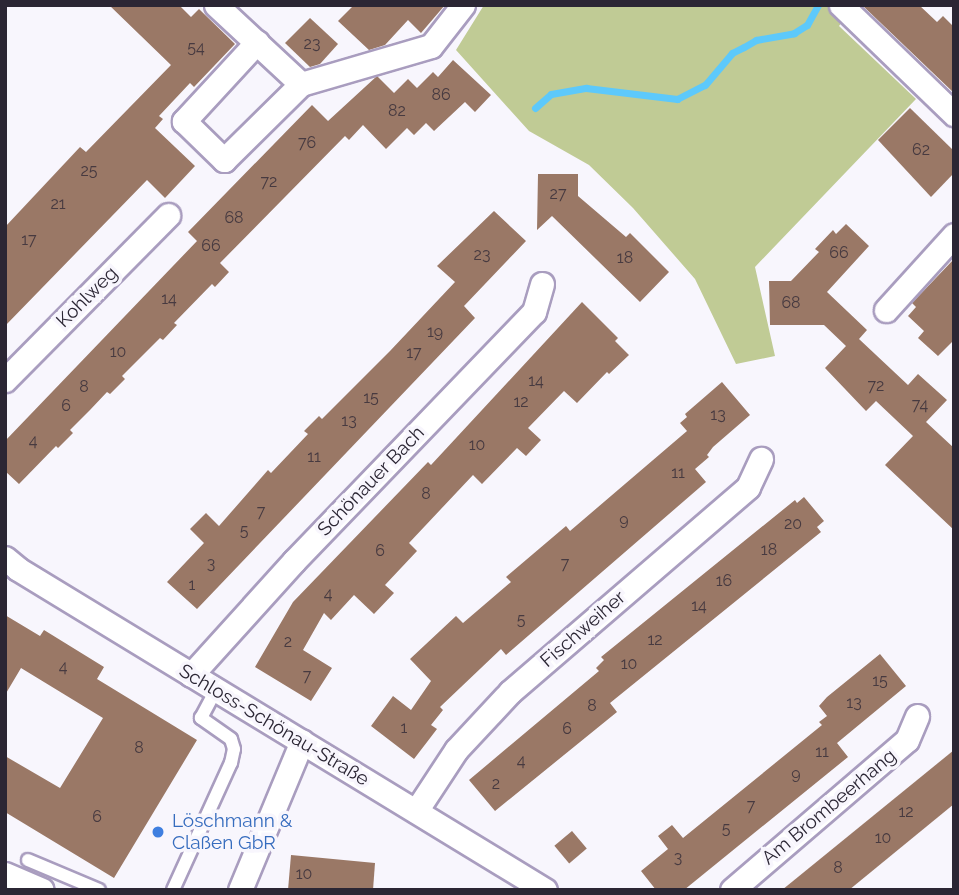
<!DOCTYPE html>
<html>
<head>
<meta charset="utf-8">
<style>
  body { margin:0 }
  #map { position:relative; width:959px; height:895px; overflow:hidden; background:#f8f6fd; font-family:Raleway,sans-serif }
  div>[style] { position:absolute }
  .green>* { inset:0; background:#c0cb95 }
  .stream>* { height:7px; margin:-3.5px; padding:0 3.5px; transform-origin:3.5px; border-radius:3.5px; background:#5dc9fb }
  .building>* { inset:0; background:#9a7866; transform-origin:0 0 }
  .roads { filter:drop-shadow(2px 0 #a99dbf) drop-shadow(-2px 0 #a99dbf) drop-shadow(0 2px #a99dbf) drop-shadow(0 -2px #a99dbf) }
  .service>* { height:12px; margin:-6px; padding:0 6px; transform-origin:6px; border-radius:6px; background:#fff }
  .minor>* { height:23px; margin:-11.5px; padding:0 11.5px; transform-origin:11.5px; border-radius:11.5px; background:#fff }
  .dots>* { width:19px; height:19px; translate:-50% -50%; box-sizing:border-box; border:4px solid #f8f6fd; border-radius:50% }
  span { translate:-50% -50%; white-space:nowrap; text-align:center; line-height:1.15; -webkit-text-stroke:7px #f8f6fd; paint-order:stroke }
  .number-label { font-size:16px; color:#473a40 }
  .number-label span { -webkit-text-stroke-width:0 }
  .street-label { font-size:19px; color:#2b2634 }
  .shop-label { font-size:19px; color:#366cbe }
  .left { translate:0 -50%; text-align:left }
  .frame { position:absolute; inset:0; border:7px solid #2b2634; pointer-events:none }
</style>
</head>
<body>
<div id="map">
  <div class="green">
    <div style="clip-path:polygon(484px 5px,856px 5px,839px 26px,916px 99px,755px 267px,775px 356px,736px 364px,695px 279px,633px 208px,589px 165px,529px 131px,456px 50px)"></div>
  </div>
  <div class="stream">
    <div style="left:535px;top:108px;width:21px;rotate:-41deg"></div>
    <div style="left:551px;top:94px;width:36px;rotate:-10deg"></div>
    <div style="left:586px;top:88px;width:92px;rotate:6.9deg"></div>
    <div style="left:677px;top:99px;width:31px;rotate:-27deg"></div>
    <div style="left:705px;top:85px;width:42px;rotate:-49.8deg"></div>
    <div style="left:732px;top:53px;width:13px;rotate:-27deg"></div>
    <div style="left:744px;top:47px;width:14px;rotate:-30deg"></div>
    <div style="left:756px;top:40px;width:39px;rotate:-10deg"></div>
    <div style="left:794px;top:33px;width:15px;rotate:-32deg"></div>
    <div style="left:807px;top:25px;width:23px;rotate:-61deg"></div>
  </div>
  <div class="building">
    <div style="clip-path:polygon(109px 5px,179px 5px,191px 17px,199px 9px,235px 44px,194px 87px,190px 83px,159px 116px,163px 119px,155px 128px,195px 166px,165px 198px,147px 180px,5px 326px,5px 227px,80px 147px,86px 152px,171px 65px)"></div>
    <div style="clip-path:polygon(354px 5px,445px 5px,421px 33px,408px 20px,385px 45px,369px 50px,338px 21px)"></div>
    <div style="clip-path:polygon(862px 5px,919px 5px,937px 22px,943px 16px,954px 27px,954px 93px)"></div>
    <div style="clip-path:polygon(310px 18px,338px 44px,320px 64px,310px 67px,285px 43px)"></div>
    <div style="clip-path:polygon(453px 60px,491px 95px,475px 112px,465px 102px,434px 131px,426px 123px,414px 135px,407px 128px,386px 149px,363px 125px,349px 140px,345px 136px,220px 263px,229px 272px,215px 287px,212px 284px,174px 323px,177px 325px,163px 340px,160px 338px,122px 376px,125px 379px,110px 394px,107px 392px,90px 410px,70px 430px,73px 433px,58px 448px,56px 446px,19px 484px,5px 471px,5px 441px,197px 241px,188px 232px,312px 105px,328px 121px,377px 76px,394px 93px,408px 79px,417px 88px,433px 72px,438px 77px)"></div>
    <div style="clip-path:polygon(910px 108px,954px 151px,954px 173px,931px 197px,878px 140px)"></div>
    <div style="clip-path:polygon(538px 174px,578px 174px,578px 196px,626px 237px,630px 233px,669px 272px,640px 302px,552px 216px,537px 230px)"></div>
    <div style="clip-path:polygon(494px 211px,526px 241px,464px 306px,475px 318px,197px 609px,167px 582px,204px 543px,190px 529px,206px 513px,219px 526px,268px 470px,271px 473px,308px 434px,304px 431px,319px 416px,322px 419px,390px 351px,455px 282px,437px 266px)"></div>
    <div style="clip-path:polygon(846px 224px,869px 246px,827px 292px,867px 330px,859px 339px,908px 385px,918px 374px,947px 400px,926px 422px,954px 448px,954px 530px,885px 465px,913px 436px,876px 401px,866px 411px,825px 368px,846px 346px,824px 325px,770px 325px,769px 281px,791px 281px,819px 252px,815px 249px,833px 230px,836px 234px)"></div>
    <div style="clip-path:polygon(954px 259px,954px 340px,938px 356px,918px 338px,924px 331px,908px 316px,916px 307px,912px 303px)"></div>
    <div style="clip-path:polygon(582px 302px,618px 338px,615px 341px,629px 355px,609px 374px,607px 372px,577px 403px,564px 391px,528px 428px,541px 440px,526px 456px,517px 448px,482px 484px,473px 475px,409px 543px,417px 551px,385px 585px,394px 593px,374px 614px,354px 595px,331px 620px,324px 613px,303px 650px,332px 668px,311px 701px,255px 667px,293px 602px,428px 462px,431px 465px)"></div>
    <div style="clip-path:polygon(722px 382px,750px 415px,713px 447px,707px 455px,709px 457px,695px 469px,706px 482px,506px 655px,501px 649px,440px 707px,443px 710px,431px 725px,437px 729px,414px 759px,371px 726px,393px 696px,411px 710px,431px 681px,410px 659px,456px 616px,463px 623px,511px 582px,506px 577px,566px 526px,570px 531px,687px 431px,680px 423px,687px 417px,685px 414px)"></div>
    <div style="clip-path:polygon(804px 497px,824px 521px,817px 527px,821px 532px,610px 703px,617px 712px,495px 811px,469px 780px,599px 671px,596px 668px,604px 660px,601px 657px,795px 500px,797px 503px)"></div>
    <div style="clip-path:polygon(5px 615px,40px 636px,44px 630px,104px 667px,97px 679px,197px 740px,114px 878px,5px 812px,5px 756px,60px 788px,103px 718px,21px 668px,5px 695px)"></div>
    <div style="clip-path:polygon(880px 654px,906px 686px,837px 743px,848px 757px,684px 890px,656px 890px,641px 871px,668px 849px,658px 836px,672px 825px,683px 838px,822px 725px,819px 722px,827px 716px,819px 706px,827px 697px)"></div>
    <div style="clip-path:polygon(954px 750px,954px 804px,849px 890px,782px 890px)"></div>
    <div style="left:572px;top:831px;width:23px;height:23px;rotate:50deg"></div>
    <div style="clip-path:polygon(291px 855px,375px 863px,373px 890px,288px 890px)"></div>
  </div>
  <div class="roads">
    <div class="service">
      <div style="left:28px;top:860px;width:77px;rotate:22.9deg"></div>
      <div style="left:173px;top:890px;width:140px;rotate:-65.5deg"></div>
      <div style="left:231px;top:763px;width:14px;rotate:-78deg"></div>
      <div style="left:234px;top:749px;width:10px;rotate:-107deg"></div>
      <div style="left:231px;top:739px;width:37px;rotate:-145deg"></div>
      <div style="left:201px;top:718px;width:32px;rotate:-62deg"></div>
    </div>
    <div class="minor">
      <div style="left:216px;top:5px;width:116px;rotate:42.9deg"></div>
      <div style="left:841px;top:5px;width:157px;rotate:44deg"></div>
      <div style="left:257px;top:42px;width:108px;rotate:132.7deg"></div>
      <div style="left:184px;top:121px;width:56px;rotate:44.3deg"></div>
      <div style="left:224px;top:160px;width:108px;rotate:-44.6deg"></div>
      <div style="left:301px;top:84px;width:135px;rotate:-16.3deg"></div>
      <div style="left:431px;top:46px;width:52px;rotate:-52deg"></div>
      <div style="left:886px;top:310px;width:101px;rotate:-47.8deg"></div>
      <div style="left:5px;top:380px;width:232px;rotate:-45.3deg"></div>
      <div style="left:5px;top:558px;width:17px;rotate:40deg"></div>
      <div style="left:18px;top:569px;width:617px;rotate:31.35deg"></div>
      <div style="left:191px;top:675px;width:154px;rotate:-47.9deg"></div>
      <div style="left:294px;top:561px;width:346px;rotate:-46.1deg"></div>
      <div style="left:534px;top:312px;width:29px;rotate:-74deg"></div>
      <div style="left:416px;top:811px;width:73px;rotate:-56.7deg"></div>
      <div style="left:456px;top:750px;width:79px;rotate:-47deg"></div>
      <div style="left:510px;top:692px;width:314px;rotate:-40.7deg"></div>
      <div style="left:748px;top:487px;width:31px;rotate:-65deg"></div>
      <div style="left:5px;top:874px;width:40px;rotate:23.4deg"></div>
      <div style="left:240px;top:890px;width:161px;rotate:-67.4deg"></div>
      <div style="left:732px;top:890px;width:230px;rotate:-40.6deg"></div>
      <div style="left:907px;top:740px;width:26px;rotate:-67deg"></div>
    </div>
  </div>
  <div class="dots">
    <div style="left:158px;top:832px;background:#3f7fe0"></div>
  </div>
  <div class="number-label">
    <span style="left:312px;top:44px">23</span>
    <span style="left:196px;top:48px">54</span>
    <span style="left:441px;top:95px">86</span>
    <span style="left:397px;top:111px">82</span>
    <span style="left:307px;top:143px">76</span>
    <span style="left:921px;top:150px">62</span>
    <span style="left:89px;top:171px">25</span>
    <span style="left:269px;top:182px">72</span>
    <span style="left:558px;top:194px">27</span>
    <span style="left:58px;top:204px">21</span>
    <span style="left:234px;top:218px">68</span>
    <span style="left:29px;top:240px">17</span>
    <span style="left:211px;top:246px">66</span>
    <span style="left:839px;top:253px">66</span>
    <span style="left:482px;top:255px">23</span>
    <span style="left:625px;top:258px">18</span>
    <span style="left:169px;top:299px">14</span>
    <span style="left:791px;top:303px">68</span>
    <span style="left:435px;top:332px">19</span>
    <span style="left:118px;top:352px">10</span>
    <span style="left:414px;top:353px">17</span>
    <span style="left:536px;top:381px">14</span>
    <span style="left:876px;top:386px">72</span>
    <span style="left:84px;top:387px">8</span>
    <span style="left:371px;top:398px">15</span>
    <span style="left:521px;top:402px">12</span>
    <span style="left:920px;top:405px">74</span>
    <span style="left:66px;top:406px">6</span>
    <span style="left:718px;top:415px">13</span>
    <span style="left:349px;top:421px">13</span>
    <span style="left:33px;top:441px">4</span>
    <span style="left:477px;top:445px">10</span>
    <span style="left:314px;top:457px">11</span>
    <span style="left:678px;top:473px">11</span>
    <span style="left:426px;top:494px">8</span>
    <span style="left:261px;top:512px">7</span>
    <span style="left:624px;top:520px">9</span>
    <span style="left:793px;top:524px">20</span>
    <span style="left:244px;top:531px">5</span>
    <span style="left:769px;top:550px">18</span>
    <span style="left:380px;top:551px">6</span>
    <span style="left:211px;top:564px">3</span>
    <span style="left:565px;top:564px">7</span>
    <span style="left:724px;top:581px">16</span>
    <span style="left:192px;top:585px">1</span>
    <span style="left:328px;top:594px">4</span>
    <span style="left:699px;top:606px">14</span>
    <span style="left:521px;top:620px">5</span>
    <span style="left:655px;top:640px">12</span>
    <span style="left:288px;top:642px">2</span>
    <span style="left:629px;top:664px">10</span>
    <span style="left:63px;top:667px">4</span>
    <span style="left:307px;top:676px">7</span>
    <span style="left:880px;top:681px">15</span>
    <span style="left:854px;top:703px">13</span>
    <span style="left:592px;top:706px">8</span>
    <span style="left:404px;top:728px">1</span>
    <span style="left:567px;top:729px">6</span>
    <span style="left:139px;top:748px">8</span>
    <span style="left:822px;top:752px">11</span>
    <span style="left:521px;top:761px">4</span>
    <span style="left:796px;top:774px">9</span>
    <span style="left:496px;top:784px">2</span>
    <span style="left:751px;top:806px">7</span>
    <span style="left:906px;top:812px">12</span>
    <span style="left:97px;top:817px">6</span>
    <span style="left:726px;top:829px">5</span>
    <span style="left:883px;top:838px">10</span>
    <span style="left:678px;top:858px">3</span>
    <span style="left:838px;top:868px">8</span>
    <span style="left:304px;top:874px">10</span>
  </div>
  <div class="street-label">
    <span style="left:87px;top:297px;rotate:-45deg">Kohlweg</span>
    <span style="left:371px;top:481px;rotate:-46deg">Schönauer Bach</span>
    <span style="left:583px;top:629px;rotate:-41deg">Fischweiher</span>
    <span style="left:274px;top:725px;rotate:31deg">Schloss-Schönau-Straße</span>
    <span style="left:829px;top:807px;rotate:-40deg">Am Brombeerhang</span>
  </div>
  <div class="shop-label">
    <span class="left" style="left:172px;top:832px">Löschmann &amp;<br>Claßen GbR</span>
  </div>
  <div class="frame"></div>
</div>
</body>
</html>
